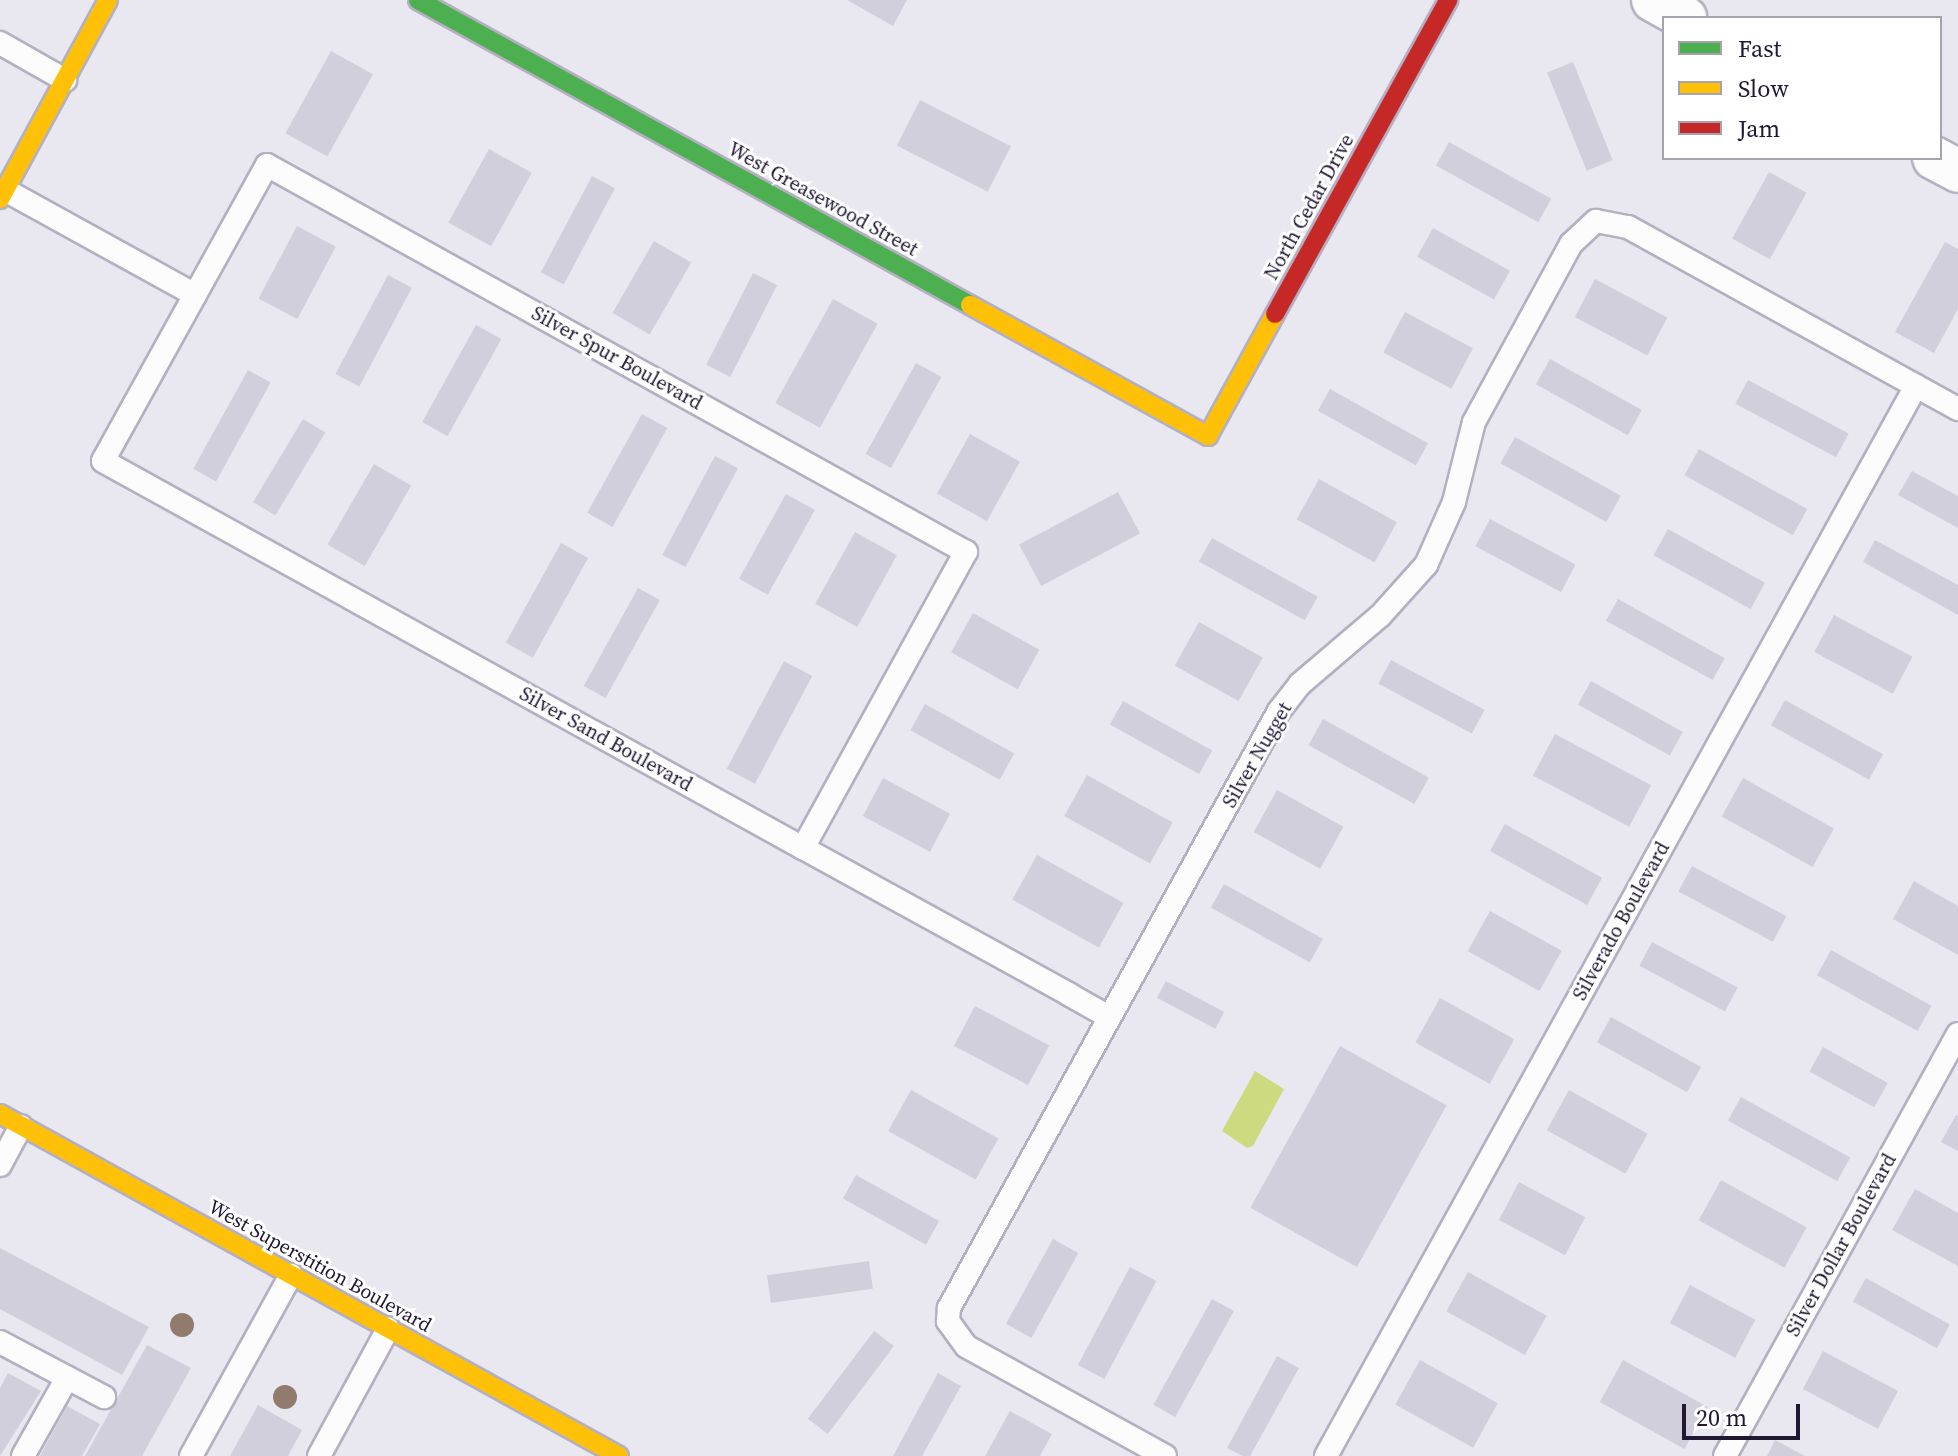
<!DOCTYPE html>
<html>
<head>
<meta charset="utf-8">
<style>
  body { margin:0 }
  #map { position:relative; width:1958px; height:1456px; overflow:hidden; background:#e9e8f0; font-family:"Source Serif 4",serif }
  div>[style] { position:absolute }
  .water>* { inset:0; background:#ceda80 }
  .building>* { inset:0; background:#d2cfdc; transform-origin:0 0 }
  .roads { filter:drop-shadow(2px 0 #b4b0c1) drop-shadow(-2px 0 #b4b0c1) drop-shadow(0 2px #b4b0c1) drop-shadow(0 -2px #b4b0c1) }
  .lane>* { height:22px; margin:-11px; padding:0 11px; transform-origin:11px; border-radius:11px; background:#fcfcfd }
  .street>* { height:42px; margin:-21px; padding:0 21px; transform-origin:21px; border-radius:21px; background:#fcfcfd }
  .fast>* { height:18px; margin:-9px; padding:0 9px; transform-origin:9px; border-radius:9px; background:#4caf50 }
  .slow>* { height:18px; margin:-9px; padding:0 9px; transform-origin:9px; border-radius:9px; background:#ffc107 }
  .jam>* { height:18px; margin:-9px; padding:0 9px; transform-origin:9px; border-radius:9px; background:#c62828 }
  .trees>* { width:24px; height:24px; margin:-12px; border-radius:50%; background:#907b6c }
  span { translate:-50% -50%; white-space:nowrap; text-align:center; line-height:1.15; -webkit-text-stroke:6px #fff; paint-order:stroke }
  .street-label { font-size:20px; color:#211934 }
  .legend { position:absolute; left:1662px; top:16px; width:280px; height:144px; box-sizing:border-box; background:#fff; border:2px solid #a6a3ae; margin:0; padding:10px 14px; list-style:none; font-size:24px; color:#211934 }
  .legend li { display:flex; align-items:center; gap:16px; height:40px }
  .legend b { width:40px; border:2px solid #a6a3ae }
  .scale { position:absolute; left:1682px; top:1404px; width:118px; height:36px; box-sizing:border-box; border:4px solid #211934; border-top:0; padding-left:10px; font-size:24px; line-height:28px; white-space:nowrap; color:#211934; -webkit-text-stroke:6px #fff; paint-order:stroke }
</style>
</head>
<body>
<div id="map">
  <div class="water">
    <div style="clip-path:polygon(1255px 1071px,1284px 1089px,1253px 1146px,1247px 1148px,1222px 1131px)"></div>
  </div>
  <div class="building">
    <div style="clip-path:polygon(847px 0,907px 0,893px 26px)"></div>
    <div style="left:331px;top:51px;width:48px;height:94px;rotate:29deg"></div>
    <div style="left:1573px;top:62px;width:106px;height:28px;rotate:68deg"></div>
    <div style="left:920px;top:100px;width:102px;height:51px;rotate:27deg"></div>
    <div style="left:1449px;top:142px;width:117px;height:27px;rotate:29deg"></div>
    <div style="left:489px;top:149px;width:49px;height:84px;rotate:29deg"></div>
    <div style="left:1769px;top:172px;width:43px;height:76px;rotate:29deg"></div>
    <div style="left:592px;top:176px;width:26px;height:109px;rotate:28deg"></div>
    <div style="left:297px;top:226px;width:44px;height:82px;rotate:28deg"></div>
    <div style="left:1433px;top:228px;width:88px;height:33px;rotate:29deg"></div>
    <div style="left:654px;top:241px;width:43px;height:83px;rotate:30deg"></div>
    <div style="clip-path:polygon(1945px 242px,1958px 249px,1958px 309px,1934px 353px,1895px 332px)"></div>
    <div style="left:753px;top:273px;width:27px;height:103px;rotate:27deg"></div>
    <div style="left:388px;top:275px;width:27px;height:112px;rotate:28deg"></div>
    <div style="left:1595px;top:279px;width:82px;height:43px;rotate:28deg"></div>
    <div style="left:833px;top:299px;width:51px;height:119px;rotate:29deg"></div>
    <div style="left:1405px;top:312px;width:77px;height:46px;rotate:28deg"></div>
    <div style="left:476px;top:325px;width:29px;height:111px;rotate:29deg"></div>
    <div style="left:1550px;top:359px;width:105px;height:29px;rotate:29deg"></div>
    <div style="left:916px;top:363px;width:29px;height:104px;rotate:29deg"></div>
    <div style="left:248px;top:370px;width:26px;height:113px;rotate:29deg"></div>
    <div style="left:1748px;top:380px;width:114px;height:27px;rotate:28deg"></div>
    <div style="left:1330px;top:389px;width:112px;height:25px;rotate:29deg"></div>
    <div style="left:642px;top:414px;width:29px;height:113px;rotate:29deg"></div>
    <div style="left:303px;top:419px;width:26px;height:97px;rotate:31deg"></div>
    <div style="left:970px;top:434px;width:57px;height:68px;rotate:29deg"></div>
    <div style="left:1515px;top:437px;width:121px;height:30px;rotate:29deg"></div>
    <div style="left:1699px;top:449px;width:124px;height:30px;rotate:29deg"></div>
    <div style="left:715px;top:456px;width:26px;height:112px;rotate:28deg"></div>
    <div style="left:374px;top:464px;width:43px;height:93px;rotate:30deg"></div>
    <div style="clip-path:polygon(1912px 471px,1958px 496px,1958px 528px,1898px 495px)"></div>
    <div style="left:1319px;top:479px;width:89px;height:46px;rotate:29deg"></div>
    <div style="left:1118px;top:492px;width:47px;height:112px;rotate:62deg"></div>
    <div style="left:786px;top:494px;width:33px;height:97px;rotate:29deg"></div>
    <div style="left:1490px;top:519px;width:97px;height:31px;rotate:28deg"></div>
    <div style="left:1668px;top:529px;width:111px;height:30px;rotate:29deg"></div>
    <div style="left:855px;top:532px;width:48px;height:82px;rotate:29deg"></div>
    <div style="left:1212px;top:538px;width:121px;height:27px;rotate:29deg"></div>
    <div style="clip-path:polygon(1875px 540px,1958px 585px,1958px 615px,1863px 562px)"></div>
    <div style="left:561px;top:543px;width:31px;height:114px;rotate:29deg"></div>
    <div style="left:638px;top:588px;width:25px;height:112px;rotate:29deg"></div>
    <div style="left:1618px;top:599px;width:122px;height:25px;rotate:29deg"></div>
    <div style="left:973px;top:613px;width:76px;height:45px;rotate:29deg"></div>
    <div style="left:1834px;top:615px;width:89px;height:42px;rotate:28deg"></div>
    <div style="left:1199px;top:622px;width:73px;height:50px;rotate:29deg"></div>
    <div style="left:1391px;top:660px;width:106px;height:27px;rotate:28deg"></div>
    <div style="left:784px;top:661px;width:32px;height:122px;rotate:28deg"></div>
    <div style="left:1591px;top:681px;width:105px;height:27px;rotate:29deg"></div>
    <div style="left:1785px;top:700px;width:112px;height:29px;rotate:29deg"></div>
    <div style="left:1123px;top:701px;width:102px;height:27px;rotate:29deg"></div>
    <div style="left:925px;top:704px;width:102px;height:30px;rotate:29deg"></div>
    <div style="left:1323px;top:719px;width:121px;height:30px;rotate:29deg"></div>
    <div style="left:1555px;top:734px;width:109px;height:47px;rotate:28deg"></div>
    <div style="left:1087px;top:775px;width:98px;height:47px;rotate:29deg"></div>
    <div style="left:883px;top:778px;width:76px;height:43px;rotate:28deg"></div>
    <div style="left:1743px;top:778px;width:104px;height:44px;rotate:29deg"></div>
    <div style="left:1277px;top:790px;width:76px;height:48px;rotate:29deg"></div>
    <div style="left:1505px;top:824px;width:111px;height:31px;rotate:29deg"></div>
    <div style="left:1037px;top:855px;width:99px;height:51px;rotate:29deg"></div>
    <div style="left:1692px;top:866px;width:107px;height:29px;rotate:28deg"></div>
    <div style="clip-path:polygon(1914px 881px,1958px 906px,1958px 955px,1893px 919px)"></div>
    <div style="left:1224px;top:884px;width:113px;height:27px;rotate:29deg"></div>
    <div style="left:1490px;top:911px;width:82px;height:46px;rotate:29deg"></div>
    <div style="left:1652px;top:942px;width:97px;height:27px;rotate:28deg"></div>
    <div style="left:1831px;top:950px;width:115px;height:29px;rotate:29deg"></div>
    <div style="left:1166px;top:981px;width:66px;height:19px;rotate:28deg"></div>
    <div style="left:1440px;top:998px;width:85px;height:51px;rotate:29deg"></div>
    <div style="left:975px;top:1006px;width:84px;height:45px;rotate:28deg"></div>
    <div style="left:1611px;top:1017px;width:103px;height:29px;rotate:29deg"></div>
    <div style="left:1340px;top:1046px;width:122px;height:185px;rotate:29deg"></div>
    <div style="left:1823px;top:1047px;width:74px;height:28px;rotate:29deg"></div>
    <div style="left:911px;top:1090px;width:100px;height:47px;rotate:29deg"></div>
    <div style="left:1569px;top:1090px;width:90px;height:46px;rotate:29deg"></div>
    <div style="left:1741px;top:1097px;width:125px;height:27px;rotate:29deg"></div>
    <div style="clip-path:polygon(1956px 1115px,1958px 1116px,1958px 1151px,1941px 1142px)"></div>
    <div style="left:856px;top:1175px;width:95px;height:27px;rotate:29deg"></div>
    <div style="left:1721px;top:1180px;width:98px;height:46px;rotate:29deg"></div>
    <div style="left:1519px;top:1182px;width:75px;height:43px;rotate:28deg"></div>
    <div style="clip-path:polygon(1915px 1189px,1958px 1213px,1958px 1266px,1892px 1230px)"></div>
    <div style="left:1053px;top:1239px;width:29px;height:97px;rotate:29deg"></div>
    <div style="clip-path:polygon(0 1248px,149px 1327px,122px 1375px,0 1309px)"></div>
    <div style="left:869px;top:1261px;width:28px;height:103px;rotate:82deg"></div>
    <div style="left:1130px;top:1267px;width:30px;height:111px;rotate:28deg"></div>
    <div style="left:1468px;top:1272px;width:90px;height:45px;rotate:29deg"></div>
    <div style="left:1866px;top:1278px;width:96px;height:27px;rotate:29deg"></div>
    <div style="left:1690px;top:1285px;width:74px;height:43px;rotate:28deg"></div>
    <div style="left:1212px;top:1299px;width:25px;height:121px;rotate:29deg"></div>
    <div style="left:874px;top:1331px;width:25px;height:110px;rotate:37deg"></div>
    <div style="clip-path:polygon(147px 1345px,191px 1368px,142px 1456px,85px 1456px)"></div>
    <div style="left:1823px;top:1351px;width:85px;height:43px;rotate:28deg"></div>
    <div style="clip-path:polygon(1277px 1356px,1299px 1368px,1250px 1456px,1243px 1456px,1227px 1448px)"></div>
    <div style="left:1420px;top:1360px;width:89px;height:51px;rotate:29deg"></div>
    <div style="left:1623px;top:1360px;width:97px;height:48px;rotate:29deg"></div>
    <div style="clip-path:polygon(8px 1373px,41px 1391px,0 1456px,0 1388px)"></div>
    <div style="clip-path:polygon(938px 1373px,961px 1386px,922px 1456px,893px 1456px)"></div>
    <div style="clip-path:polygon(258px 1405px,302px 1430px,288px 1456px,230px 1456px)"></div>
    <div style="clip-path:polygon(67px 1406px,100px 1424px,82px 1456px,40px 1456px)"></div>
    <div style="clip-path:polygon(1010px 1411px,1052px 1434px,1040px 1456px,985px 1456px)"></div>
    <div style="clip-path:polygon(1775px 1440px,1805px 1456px,1767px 1456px)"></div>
  </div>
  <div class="roads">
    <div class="lane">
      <div style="left:0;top:43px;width:75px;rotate:29.6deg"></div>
      <div style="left:5px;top:190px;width:217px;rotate:28.9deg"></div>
      <div style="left:803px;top:848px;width:338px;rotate:-61.2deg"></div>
      <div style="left:966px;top:552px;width:799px;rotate:-151.03deg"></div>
      <div style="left:267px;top:165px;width:338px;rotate:119deg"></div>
      <div style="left:103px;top:461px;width:800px;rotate:28.94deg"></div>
      <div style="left:803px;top:848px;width:305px;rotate:28.8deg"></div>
      <div style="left:1070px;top:995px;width:45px;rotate:29.4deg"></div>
      <div style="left:0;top:1165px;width:44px;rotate:-61.7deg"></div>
      <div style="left:0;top:1342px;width:118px;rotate:27.9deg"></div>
      <div style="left:23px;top:1456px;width:90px;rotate:-60.6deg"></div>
      <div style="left:191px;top:1456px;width:207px;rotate:-61.1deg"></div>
      <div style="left:319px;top:1456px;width:145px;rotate:-61.5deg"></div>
      <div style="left:1165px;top:1456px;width:227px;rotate:-151.1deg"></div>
      <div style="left:966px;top:1346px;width:31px;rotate:-126deg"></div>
      <div style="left:948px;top:1321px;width:13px;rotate:-86deg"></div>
      <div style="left:949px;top:1308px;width:682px;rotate:-61.07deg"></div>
      <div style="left:1279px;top:711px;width:34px;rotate:-52deg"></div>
      <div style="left:1300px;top:684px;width:105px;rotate:-40.4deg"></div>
      <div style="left:1380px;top:616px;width:69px;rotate:-48deg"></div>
      <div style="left:1426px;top:565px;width:69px;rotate:-66deg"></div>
      <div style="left:1454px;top:502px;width:82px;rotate:-76deg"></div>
      <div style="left:1474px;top:422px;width:203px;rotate:-61.4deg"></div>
      <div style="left:1571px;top:244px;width:34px;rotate:-43deg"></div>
      <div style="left:1596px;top:221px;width:33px;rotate:11deg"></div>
      <div style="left:1628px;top:227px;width:377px;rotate:28.9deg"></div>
      <div style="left:1326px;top:1456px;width:1222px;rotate:-61.13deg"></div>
      <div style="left:1725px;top:1456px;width:482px;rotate:-61.1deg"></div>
    </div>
    <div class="street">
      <div style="left:1653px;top:0;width:37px;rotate:29deg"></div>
      <div style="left:1934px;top:158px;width:27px;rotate:28deg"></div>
    </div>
    <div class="fast">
      <div style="left:418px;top:0;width:631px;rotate:28.92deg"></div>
    </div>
    <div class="slow">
      <div style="left:0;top:199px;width:226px;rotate:-61.5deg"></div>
      <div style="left:970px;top:305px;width:272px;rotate:28.8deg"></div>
      <div style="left:1208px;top:436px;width:139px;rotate:-61.2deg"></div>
      <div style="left:0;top:1114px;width:707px;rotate:28.92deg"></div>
    </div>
    <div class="jam">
      <div style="left:1275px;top:314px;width:359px;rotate:-61.1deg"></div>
    </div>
  </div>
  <div class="trees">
    <div style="left:182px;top:1325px"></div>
    <div style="left:285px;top:1397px"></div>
  </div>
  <div class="street-label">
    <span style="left:823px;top:199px;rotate:29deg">West Greasewood Street</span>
    <span style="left:1309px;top:207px;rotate:-61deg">North Cedar Drive</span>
    <span style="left:617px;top:358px;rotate:29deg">Silver Spur Boulevard</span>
    <span style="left:606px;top:739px;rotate:29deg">Silver Sand Boulevard</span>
    <span style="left:1257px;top:755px;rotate:-60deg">Silver Nugget</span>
    <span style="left:1621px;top:921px;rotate:-61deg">Silverado Boulevard</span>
    <span style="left:1841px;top:1245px;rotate:-61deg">Silver Dollar Boulevard</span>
    <span style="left:320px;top:1266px;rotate:29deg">West Superstition Boulevard</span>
  </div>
  <ul class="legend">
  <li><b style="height:10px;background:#4caf50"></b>Fast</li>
  <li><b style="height:10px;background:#ffc107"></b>Slow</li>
  <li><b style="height:10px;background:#c62828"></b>Jam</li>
  </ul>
  <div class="scale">20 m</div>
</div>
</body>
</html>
